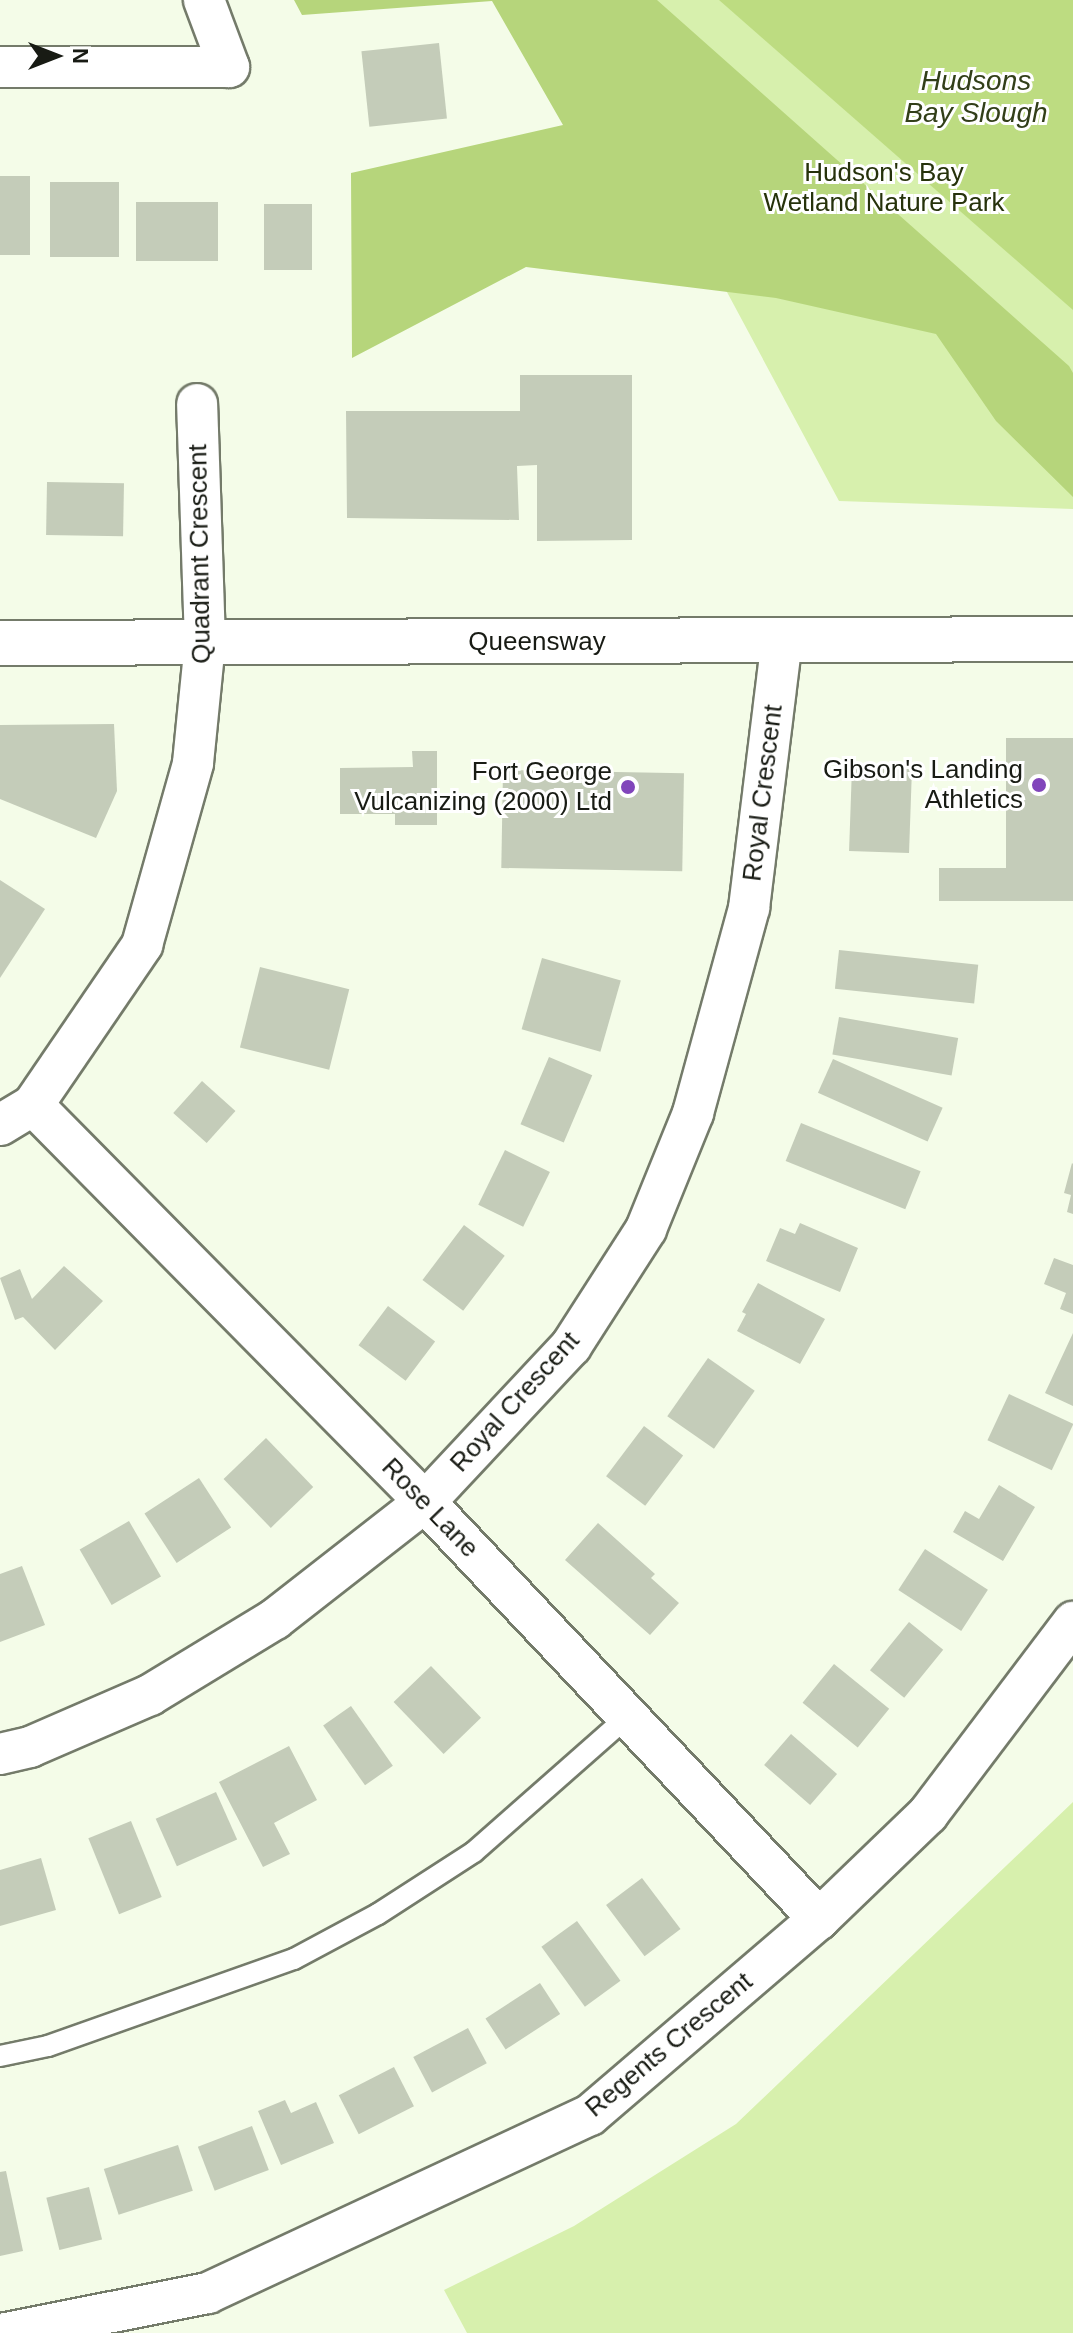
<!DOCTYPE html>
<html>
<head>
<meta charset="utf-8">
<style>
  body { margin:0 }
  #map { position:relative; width:1073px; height:2333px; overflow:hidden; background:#f4fce8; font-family:Arial,sans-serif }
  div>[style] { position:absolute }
  .green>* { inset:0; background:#d7f0ad }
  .forest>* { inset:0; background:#b6d57b }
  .water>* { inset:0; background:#bddc81 }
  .building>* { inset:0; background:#c4ccb9; transform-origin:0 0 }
  .roads { filter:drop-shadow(2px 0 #747b6a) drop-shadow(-2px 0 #747b6a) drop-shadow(0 2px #747b6a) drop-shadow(0 -2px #747b6a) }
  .service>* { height:20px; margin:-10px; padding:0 10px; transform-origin:10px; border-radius:10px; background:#fff }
  .minor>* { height:40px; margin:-20px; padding:0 20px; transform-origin:20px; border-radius:20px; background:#fff }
  .secondary>* { height:44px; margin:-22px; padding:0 22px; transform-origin:22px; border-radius:22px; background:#fff }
  .dots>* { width:22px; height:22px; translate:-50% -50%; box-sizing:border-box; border:4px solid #fff; border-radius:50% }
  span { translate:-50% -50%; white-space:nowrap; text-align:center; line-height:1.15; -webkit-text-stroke:6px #fff; paint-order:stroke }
  .park-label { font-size:26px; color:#26320b }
  .street-label { font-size:26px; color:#181b14 }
  .poi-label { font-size:26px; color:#181b14 }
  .right { translate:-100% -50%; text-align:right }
  .water-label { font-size:28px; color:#323f19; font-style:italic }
  .north { position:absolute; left:16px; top:16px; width:80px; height:80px; -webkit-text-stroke:6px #fff; paint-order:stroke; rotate:90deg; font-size:22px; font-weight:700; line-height:32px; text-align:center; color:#181b14 }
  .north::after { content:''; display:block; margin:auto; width:28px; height:36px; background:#181b14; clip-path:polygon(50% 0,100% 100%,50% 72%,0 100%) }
</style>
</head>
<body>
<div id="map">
  <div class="green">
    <div style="clip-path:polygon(533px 0,1073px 0,1073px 509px,839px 501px,661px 169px)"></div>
    <div style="clip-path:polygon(1073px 1802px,1073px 2333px,467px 2333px,444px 2290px,574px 2226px,736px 2124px)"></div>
  </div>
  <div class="forest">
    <div style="clip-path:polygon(294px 0,657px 0,1069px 366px,1073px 373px,1073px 497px,996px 421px,936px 334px,776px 298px,526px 267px,352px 358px,351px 173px,563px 125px,492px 1px,302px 15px)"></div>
  </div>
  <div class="water">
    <div style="clip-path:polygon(719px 0,1073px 0,1073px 310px)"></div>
  </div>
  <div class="building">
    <div style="left:439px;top:43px;width:76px;height:78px;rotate:84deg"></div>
    <div style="left:0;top:176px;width:30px;height:79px"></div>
    <div style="left:50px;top:182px;width:69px;height:75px"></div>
    <div style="left:136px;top:202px;width:82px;height:59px"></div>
    <div style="left:264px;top:204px;width:48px;height:66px"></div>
    <div style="clip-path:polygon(520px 375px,632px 375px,632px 540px,537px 541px,537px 465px,517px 466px,519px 520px,347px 518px,346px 411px,520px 411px)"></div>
    <div style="left:47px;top:482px;width:77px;height:53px;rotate:1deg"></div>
    <div style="clip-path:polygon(114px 724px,117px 791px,96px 838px,0 799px,0 725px)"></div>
    <div style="clip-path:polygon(1006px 738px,1073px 738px,1073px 901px,939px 901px,939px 868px,1006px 868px)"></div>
    <div style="clip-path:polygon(412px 751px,437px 751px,437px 825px,395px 825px,395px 814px,340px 814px,340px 768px,413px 767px)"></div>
    <div style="left:852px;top:767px;width:60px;height:84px;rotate:2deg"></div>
    <div style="left:503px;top:770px;width:181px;height:98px;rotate:1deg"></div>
    <div style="clip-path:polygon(0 880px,45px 909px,0 978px)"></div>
    <div style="left:839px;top:950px;width:140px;height:39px;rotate:6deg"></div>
    <div style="left:542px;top:958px;width:82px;height:74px;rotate:16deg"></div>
    <div style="left:260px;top:967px;width:92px;height:83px;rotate:14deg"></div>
    <div style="left:839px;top:1017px;width:121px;height:38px;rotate:10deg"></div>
    <div style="left:549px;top:1057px;width:47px;height:73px;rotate:23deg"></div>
    <div style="left:833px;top:1059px;width:120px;height:37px;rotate:24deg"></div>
    <div style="left:202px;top:1081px;width:45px;height:43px;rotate:42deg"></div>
    <div style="left:801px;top:1123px;width:129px;height:41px;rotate:22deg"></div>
    <div style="left:505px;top:1150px;width:50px;height:61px;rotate:26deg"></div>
    <div style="clip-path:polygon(1072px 1163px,1073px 1164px,1073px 1214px,1067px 1212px,1071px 1195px,1064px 1193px)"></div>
    <div style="clip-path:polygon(800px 1223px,858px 1248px,840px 1292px,766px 1261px,780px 1228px,795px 1234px)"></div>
    <div style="left:464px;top:1225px;width:51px;height:69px;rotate:37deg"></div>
    <div style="clip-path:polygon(1054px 1258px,1073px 1265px,1073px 1314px,1060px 1309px,1066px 1293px,1044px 1284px)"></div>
    <div style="clip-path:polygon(64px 1266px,103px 1301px,55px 1350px,23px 1317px,15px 1320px,0 1278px,20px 1269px,32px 1299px)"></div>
    <div style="clip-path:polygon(758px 1283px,825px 1319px,800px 1364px,737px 1331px,746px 1314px,742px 1312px)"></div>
    <div style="left:388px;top:1306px;width:59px;height:49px;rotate:37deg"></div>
    <div style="clip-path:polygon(1073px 1333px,1073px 1406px,1045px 1393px)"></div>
    <div style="left:708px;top:1358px;width:57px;height:71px;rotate:35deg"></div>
    <div style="left:1009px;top:1394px;width:71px;height:51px;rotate:25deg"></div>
    <div style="left:644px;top:1426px;width:49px;height:63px;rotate:37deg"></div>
    <div style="left:266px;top:1438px;width:68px;height:59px;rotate:46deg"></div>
    <div style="left:199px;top:1478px;width:59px;height:65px;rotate:57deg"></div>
    <div style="clip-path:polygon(999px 1485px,1035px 1507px,1003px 1561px,953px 1532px,965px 1511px,979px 1519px)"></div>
    <div style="left:129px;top:1521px;width:64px;height:57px;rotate:60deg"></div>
    <div style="clip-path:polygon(598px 1523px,655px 1574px,651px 1578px,679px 1603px,650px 1635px,565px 1560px)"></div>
    <div style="left:925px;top:1549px;width:75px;height:49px;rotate:33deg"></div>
    <div style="clip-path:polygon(22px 1566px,45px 1625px,0 1642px,0 1574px)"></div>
    <div style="left:909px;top:1622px;width:44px;height:62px;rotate:39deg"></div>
    <div style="left:834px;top:1664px;width:71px;height:50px;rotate:39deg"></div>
    <div style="left:431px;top:1666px;width:72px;height:52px;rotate:46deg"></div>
    <div style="left:351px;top:1706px;width:73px;height:34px;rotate:55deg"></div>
    <div style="left:791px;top:1734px;width:61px;height:41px;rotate:41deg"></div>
    <div style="clip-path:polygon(289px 1746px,317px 1800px,274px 1823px,290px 1854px,263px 1867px,219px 1782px)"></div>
    <div style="left:216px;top:1792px;width:52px;height:66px;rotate:66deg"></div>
    <div style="left:131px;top:1821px;width:82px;height:46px;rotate:68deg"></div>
    <div style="clip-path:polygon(41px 1858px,56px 1910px,0 1926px,0 1870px)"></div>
    <div style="left:642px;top:1878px;width:64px;height:45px;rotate:53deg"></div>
    <div style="left:577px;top:1921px;width:74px;height:44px;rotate:54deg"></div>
    <div style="left:540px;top:1983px;width:37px;height:65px;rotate:57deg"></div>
    <div style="left:468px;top:2028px;width:40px;height:62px;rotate:62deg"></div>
    <div style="left:394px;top:2067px;width:44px;height:62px;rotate:63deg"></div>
    <div style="clip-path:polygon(285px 2100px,291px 2113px,316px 2102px,334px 2143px,281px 2165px,258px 2111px)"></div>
    <div style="left:252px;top:2126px;width:47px;height:58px;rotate:69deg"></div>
    <div style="left:178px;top:2145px;width:48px;height:78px;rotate:72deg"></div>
    <div style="clip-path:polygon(6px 2171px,23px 2251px,0 2256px,0 2172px)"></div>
    <div style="left:89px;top:2187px;width:54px;height:44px;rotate:76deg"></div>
  </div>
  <div class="roads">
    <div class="service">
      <div style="left:0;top:2056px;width:49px;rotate:-11.8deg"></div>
      <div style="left:48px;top:2046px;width:261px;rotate:-19.5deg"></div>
      <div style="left:294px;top:1959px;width:95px;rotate:-28.2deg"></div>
      <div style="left:378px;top:1914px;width:114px;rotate:-32.9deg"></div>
      <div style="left:474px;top:1852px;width:205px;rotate:-41.4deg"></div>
    </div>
    <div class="minor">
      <div style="left:0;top:67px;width:229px"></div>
      <div style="left:229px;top:67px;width:72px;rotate:-110.5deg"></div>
      <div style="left:33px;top:1105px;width:558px;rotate:45.36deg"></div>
      <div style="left:425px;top:1502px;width:574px;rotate:46.62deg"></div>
      <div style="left:0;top:1125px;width:39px;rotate:-31deg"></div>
      <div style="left:33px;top:1105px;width:194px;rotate:-55.7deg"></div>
      <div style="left:142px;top:945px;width:189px;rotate:-74.3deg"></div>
      <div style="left:193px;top:763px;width:122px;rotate:-84.3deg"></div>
      <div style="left:205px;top:642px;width:238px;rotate:-91.9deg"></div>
      <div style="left:0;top:1754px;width:31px;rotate:-13deg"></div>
      <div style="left:30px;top:1747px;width:131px;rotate:-23.4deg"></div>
      <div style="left:150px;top:1695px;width:146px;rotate:-31.3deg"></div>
      <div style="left:275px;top:1619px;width:190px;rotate:-38deg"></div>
      <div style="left:425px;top:1502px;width:214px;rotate:-46.9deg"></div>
      <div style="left:571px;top:1346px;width:139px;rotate:-57.3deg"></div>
      <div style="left:646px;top:1229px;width:125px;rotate:-67.9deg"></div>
      <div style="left:693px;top:1113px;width:213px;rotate:-74.7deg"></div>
      <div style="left:749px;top:908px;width:269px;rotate:-83deg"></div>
      <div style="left:6px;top:2333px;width:206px;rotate:-11.2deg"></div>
      <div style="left:208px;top:2293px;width:421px;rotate:-25deg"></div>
      <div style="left:590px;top:2115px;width:301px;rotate:-40.6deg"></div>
      <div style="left:819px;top:1919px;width:151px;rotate:-43.9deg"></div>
      <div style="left:928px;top:1814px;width:241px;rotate:-52.9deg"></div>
    </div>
    <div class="secondary">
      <div style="left:0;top:643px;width:1073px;rotate:-0.21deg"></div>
    </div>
  </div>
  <div class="dots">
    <div style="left:1039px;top:785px;background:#8145bb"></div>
    <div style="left:628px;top:787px;background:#8145bb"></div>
  </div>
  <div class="park-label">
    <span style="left:884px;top:188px">Hudson's Bay<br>Wetland Nature Park</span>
  </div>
  <div class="street-label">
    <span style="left:200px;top:554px;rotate:-91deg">Quadrant Crescent</span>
    <span style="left:537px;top:642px">Queensway</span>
    <span style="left:763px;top:793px;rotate:-83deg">Royal Crescent</span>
    <span style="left:515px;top:1402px;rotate:-48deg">Royal Crescent</span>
    <span style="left:430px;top:1508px;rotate:46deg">Rose Lane</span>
    <span style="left:669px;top:2045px;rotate:-40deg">Regents Crescent</span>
  </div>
  <div class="poi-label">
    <span class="right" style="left:1023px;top:785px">Gibson's Landing<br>Athletics</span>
    <span class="right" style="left:612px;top:787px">Fort George<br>Vulcanizing (2000) Ltd</span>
  </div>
  <div class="water-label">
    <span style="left:976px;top:97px">Hudsons<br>Bay Slough</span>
  </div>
  <div class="north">N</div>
</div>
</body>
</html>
